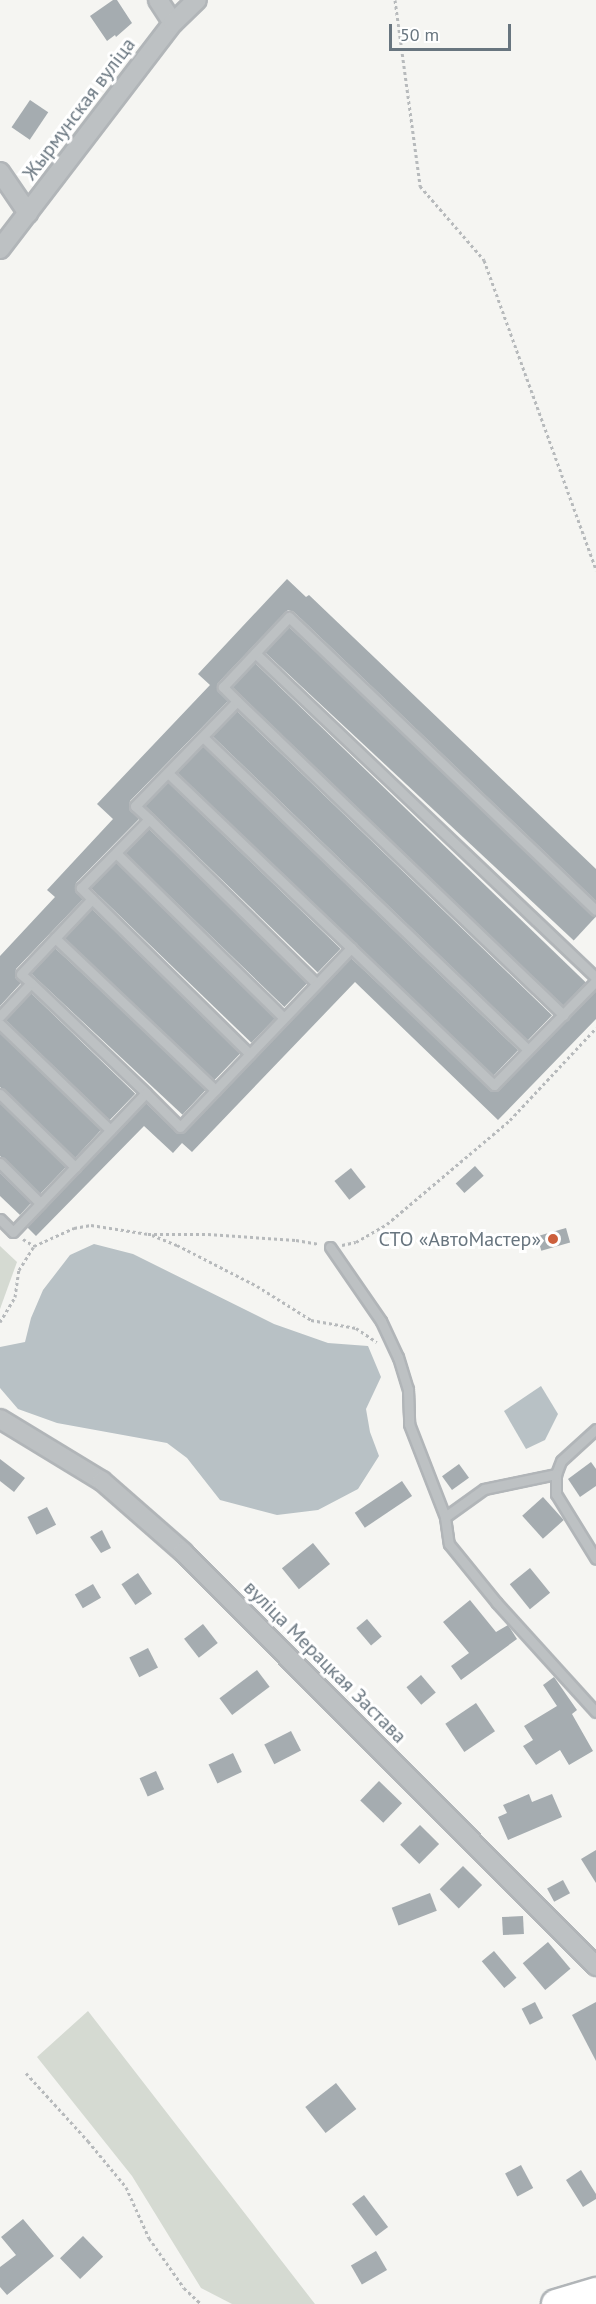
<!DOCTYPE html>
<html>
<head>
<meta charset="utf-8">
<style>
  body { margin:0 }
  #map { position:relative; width:596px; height:2304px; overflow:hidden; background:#f5f5f2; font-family:"PT Sans",sans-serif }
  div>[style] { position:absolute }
  .green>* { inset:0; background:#d5dad2 }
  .water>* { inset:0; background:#b8c1c5 }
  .building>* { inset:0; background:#a5acb0; transform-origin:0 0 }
  .path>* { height:3px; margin-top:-1.5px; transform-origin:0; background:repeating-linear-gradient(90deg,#b7babc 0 3px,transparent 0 6px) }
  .roads { filter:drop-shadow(2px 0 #b1b5b8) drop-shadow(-2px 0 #b1b5b8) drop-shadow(0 2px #b1b5b8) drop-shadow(0 -2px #b1b5b8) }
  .lane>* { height:9px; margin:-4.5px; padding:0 4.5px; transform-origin:4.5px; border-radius:4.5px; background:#bdc1c3 }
  .street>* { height:18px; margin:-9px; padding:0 9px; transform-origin:9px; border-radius:9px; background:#bdc1c3 }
  .primary>* { height:28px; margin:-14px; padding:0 14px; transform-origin:14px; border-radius:14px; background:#fff }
  .dots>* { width:16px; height:16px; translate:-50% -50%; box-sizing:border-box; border:3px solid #fff; border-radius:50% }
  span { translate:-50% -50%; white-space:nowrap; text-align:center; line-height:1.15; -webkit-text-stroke:6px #fff; paint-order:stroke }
  .street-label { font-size:20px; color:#68757f }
  .poi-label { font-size:20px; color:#68757f }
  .right { translate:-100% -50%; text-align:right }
  .scale { position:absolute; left:389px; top:24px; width:122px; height:27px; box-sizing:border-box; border:3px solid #68757f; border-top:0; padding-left:8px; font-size:18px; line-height:21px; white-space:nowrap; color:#68757f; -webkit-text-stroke:4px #fff; paint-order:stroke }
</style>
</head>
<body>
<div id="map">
  <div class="green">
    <div style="clip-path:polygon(0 1246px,17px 1262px,0 1309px)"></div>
    <div style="clip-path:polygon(88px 2011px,315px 2304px,232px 2304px,201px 2288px,132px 2176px,37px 2057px)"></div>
  </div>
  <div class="water">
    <div style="clip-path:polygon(94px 1244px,133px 1254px,274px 1324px,328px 1343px,368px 1346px,381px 1377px,366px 1409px,370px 1432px,379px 1456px,358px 1489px,318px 1510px,277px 1515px,220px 1500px,187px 1458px,167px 1443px,57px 1423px,18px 1409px,0 1388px,0 1347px,25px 1342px,31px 1318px,43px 1290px,70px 1255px)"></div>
    <div style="clip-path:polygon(541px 1386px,558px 1414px,545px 1440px,526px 1449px,504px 1411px)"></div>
  </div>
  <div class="building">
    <div style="clip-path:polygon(113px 0,117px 0,132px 23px,116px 37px,115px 35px,107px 41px,90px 16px)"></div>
    <div style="left:30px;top:100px;width:22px;height:33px;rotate:34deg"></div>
    <div style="clip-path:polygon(287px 579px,306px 597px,309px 595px,596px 869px,596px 901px,294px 612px,288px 610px,218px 683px,217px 689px,228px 701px,130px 801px,129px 808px,139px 819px,76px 883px,75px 890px,83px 899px,16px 969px,15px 977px,21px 983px,0 1006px,0 956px,55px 897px,47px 890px,113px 819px,97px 804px,210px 685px,198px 674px)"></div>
    <div style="left:289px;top:627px;width:422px;height:35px;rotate:43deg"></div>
    <div style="left:255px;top:663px;width:460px;height:33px;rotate:44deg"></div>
    <div style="left:237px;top:711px;width:438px;height:35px;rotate:44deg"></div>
    <div style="left:203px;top:746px;width:438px;height:37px;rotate:44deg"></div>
    <div style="left:168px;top:782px;width:240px;height:33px;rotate:44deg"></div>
    <div style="left:149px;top:829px;width:221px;height:34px;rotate:44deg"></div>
    <div style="left:116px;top:862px;width:223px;height:36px;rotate:44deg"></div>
    <div style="left:92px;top:909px;width:207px;height:40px;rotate:44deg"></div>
    <div style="left:55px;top:948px;width:207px;height:35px;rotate:43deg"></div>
    <div style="clip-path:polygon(351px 958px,492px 1091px,499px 1090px,596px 991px,596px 1019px,498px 1120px,355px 982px,192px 1152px,182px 1143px,173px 1153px,144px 1126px,36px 1236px,27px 1227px,146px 1103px,176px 1132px,185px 1132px)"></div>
    <div style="left:31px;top:993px;width:145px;height:37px;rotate:44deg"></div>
    <div style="clip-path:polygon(0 1033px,101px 1130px,75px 1158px,0 1087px)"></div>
    <div style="clip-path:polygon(0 1103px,66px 1167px,40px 1194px,0 1156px)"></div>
    <div style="left:475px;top:1166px;width:13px;height:26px;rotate:48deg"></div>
    <div style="left:351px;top:1168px;width:24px;height:21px;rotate:52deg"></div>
    <div style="clip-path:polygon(0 1173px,31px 1203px,20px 1215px,0 1196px)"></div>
    <div style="left:566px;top:1228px;width:15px;height:30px;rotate:74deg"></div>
    <div style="clip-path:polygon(0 1459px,25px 1478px,14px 1492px,0 1481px)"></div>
    <div style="clip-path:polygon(591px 1462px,596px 1469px,596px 1486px,580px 1497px,568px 1479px)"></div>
    <div style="left:459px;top:1464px;width:17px;height:21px;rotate:54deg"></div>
    <div style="left:402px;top:1481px;width:18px;height:57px;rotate:56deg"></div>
    <div style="left:543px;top:1497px;width:31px;height:28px;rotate:48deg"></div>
    <div style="left:47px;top:1507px;width:20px;height:22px;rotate:63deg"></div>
    <div style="clip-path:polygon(102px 1530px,111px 1548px,101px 1553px,90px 1537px)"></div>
    <div style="left:313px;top:1543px;width:27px;height:40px;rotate:51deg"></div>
    <div style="left:530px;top:1568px;width:32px;height:26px;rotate:51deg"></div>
    <div style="left:138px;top:1573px;width:25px;height:20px;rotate:56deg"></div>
    <div style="left:93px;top:1584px;width:16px;height:21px;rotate:60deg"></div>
    <div style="clip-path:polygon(470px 1600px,496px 1632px,508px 1625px,517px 1639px,461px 1680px,451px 1666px,469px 1653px,443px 1622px)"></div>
    <div style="left:367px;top:1619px;width:23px;height:14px;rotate:50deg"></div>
    <div style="left:203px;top:1624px;width:24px;height:24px;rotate:52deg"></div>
    <div style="left:148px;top:1648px;width:22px;height:21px;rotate:63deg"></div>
    <div style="left:257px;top:1670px;width:21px;height:47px;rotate:53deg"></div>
    <div style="left:421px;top:1675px;width:23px;height:19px;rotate:50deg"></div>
    <div style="clip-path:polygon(554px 1677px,577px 1710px,572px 1714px,593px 1751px,569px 1765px,560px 1750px,536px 1765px,523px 1746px,533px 1740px,524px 1726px,557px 1706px,543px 1685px)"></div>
    <div style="left:476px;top:1703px;width:34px;height:37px;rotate:56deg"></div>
    <div style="left:291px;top:1731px;width:22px;height:30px;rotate:63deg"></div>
    <div style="left:233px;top:1753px;width:21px;height:27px;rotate:65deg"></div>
    <div style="left:156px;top:1771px;width:20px;height:18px;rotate:66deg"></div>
    <div style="left:379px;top:1781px;width:32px;height:27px;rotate:44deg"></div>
    <div style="clip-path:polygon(529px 1794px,532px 1802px,552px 1794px,562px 1817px,508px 1840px,498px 1817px,507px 1813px,503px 1805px)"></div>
    <div style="left:420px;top:1825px;width:27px;height:28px;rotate:45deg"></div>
    <div style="clip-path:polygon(596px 1850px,596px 1883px,581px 1859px)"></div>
    <div style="left:463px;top:1866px;width:27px;height:33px;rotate:45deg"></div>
    <div style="left:563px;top:1880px;width:15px;height:18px;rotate:62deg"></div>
    <div style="left:430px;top:1893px;width:19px;height:41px;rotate:69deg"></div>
    <div style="left:523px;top:1916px;width:18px;height:21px;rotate:87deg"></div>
    <div style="left:548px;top:1942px;width:35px;height:33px;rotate:50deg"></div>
    <div style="left:494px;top:1951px;width:35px;height:16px;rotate:50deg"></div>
    <div style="left:535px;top:2002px;width:18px;height:15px;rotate:63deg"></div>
    <div style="clip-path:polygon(596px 2002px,596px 2061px,572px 2015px)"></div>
    <div style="left:336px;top:2083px;width:33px;height:39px;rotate:52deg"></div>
    <div style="left:521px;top:2165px;width:26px;height:18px;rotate:62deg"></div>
    <div style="clip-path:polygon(581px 2170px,596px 2194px,596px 2199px,583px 2207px,566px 2180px)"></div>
    <div style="left:364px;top:2195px;width:40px;height:15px;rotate:53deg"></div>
    <div style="clip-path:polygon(23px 2219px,54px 2256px,7px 2295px,0 2287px,0 2267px,16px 2255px,1px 2237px)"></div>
    <div style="left:83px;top:2236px;width:29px;height:32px;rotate:46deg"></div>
    <div style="left:376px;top:2251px;width:22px;height:29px;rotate:60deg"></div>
  </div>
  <div class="path">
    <div style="left:395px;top:0;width:188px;rotate:82.3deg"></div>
    <div style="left:420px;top:186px;width:98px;rotate:49.1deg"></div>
    <div style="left:484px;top:260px;width:330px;rotate:70.1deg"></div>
    <div style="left:152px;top:1235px;width:27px;rotate:22deg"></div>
    <div style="left:177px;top:1245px;width:90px;rotate:27.1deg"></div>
    <div style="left:257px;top:1286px;width:64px;rotate:32.2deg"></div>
    <div style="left:311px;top:1320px;width:46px;rotate:10.1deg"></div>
    <div style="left:356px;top:1328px;width:25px;rotate:34deg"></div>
    <div style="left:23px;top:1239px;width:13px;rotate:32deg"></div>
    <div style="left:34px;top:1246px;width:44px;rotate:-24.2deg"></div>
    <div style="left:74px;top:1228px;width:17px;rotate:-10deg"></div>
    <div style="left:91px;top:1225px;width:58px;rotate:9deg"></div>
    <div style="left:148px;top:1234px;width:60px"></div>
    <div style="left:208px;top:1234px;width:88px;rotate:3.9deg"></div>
    <div style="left:296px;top:1240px;width:22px;rotate:10deg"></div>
    <div style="left:342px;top:1245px;width:14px;rotate:-12deg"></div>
    <div style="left:356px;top:1242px;width:36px;rotate:-30deg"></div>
    <div style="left:387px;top:1224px;width:161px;rotate:-40.2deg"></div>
    <div style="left:510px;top:1120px;width:126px;rotate:-46.9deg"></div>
    <div style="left:0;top:1322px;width:29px;rotate:-59deg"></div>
    <div style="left:15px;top:1297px;width:27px;rotate:-82deg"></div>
    <div style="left:19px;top:1270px;width:28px;rotate:-58deg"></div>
    <div style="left:26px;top:2073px;width:92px;rotate:47.6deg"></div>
    <div style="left:88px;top:2141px;width:60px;rotate:50.4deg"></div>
    <div style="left:126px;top:2187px;width:56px;rotate:65.7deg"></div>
    <div style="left:149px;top:2238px;width:61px;rotate:55deg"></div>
    <div style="left:184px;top:2288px;width:23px;rotate:43deg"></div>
  </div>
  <div class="roads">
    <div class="lane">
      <div style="left:255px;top:653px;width:471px;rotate:43.6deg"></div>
      <div style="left:237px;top:701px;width:453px;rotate:43.9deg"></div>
      <div style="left:203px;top:737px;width:451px;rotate:43.9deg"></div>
      <div style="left:168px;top:773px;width:253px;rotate:43.7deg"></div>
      <div style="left:149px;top:819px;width:235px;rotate:44.5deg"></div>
      <div style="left:116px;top:853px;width:235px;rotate:44.5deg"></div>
      <div style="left:92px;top:899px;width:221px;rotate:44.5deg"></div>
      <div style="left:55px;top:938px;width:221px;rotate:43.5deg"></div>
      <div style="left:31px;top:983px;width:159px;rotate:43.7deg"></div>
      <div style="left:0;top:1016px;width:45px;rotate:-46.8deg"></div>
      <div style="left:31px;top:983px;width:13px;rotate:-138deg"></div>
      <div style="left:21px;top:974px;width:103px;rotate:-46.6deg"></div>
      <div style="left:92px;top:899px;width:16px;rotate:-135deg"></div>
      <div style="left:81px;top:888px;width:97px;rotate:-45.4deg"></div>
      <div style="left:149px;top:819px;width:19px;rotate:-137deg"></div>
      <div style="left:135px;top:806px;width:146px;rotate:-45.8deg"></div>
      <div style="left:237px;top:701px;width:20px;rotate:-135deg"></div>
      <div style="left:223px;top:687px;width:96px;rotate:-46.7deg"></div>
      <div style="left:289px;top:617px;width:424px;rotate:43.7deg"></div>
      <div style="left:0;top:1024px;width:153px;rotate:43.9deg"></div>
      <div style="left:0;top:1094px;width:105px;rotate:44.2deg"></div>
      <div style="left:0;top:1163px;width:57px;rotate:45deg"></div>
      <div style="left:0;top:1219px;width:18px;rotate:45deg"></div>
      <div style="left:13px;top:1232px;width:192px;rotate:-46.3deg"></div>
      <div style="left:146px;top:1093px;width:48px;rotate:45deg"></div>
      <div style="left:180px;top:1127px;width:248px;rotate:-46.3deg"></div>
      <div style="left:351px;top:948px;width:198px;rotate:43.8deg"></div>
      <div style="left:494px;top:1085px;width:146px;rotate:-45.6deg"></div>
      <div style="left:330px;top:1247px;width:90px;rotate:55.4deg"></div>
      <div style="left:381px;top:1321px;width:40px;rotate:65deg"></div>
      <div style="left:398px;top:1357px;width:34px;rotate:73deg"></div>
      <div style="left:408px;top:1389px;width:35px;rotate:88deg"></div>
      <div style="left:409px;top:1424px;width:100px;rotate:68.8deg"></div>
      <div style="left:445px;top:1517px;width:27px;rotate:82deg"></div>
      <div style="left:449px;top:1544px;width:76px;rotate:50.9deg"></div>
      <div style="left:497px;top:1603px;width:147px;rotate:47.8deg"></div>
      <div style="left:596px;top:1429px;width:47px;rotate:137.6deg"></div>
      <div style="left:561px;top:1461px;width:14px;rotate:111deg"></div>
      <div style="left:556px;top:1474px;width:20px;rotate:90deg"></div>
      <div style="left:556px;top:1494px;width:76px;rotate:58.4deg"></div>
      <div style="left:445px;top:1517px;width:48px;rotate:-35.7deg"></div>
      <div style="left:484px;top:1489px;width:74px;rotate:-11.8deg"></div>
    </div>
    <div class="street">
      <div style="left:158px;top:0;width:27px;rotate:57deg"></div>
      <div style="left:0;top:172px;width:50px;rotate:55.7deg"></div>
      <div style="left:0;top:249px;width:285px;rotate:-52.6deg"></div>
      <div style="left:173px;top:23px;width:33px;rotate:-44deg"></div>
      <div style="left:0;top:1419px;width:119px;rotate:31.3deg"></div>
      <div style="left:102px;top:1481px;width:108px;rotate:41.2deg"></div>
      <div style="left:183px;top:1552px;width:585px;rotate:45.07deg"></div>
    </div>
    <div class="primary">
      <div style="left:556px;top:2304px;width:42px;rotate:-16.7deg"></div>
    </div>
  </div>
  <div class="dots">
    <div style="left:553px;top:1239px;background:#cc5f3c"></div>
  </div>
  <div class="street-label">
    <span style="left:79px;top:109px;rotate:-53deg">Жырмунская вуліца</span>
    <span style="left:325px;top:1662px;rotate:45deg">вуліца Мерацкая Застава</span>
  </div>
  <div class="poi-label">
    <span class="right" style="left:541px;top:1239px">СТО «АвтоМастер»</span>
  </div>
  <div class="scale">50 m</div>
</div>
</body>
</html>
